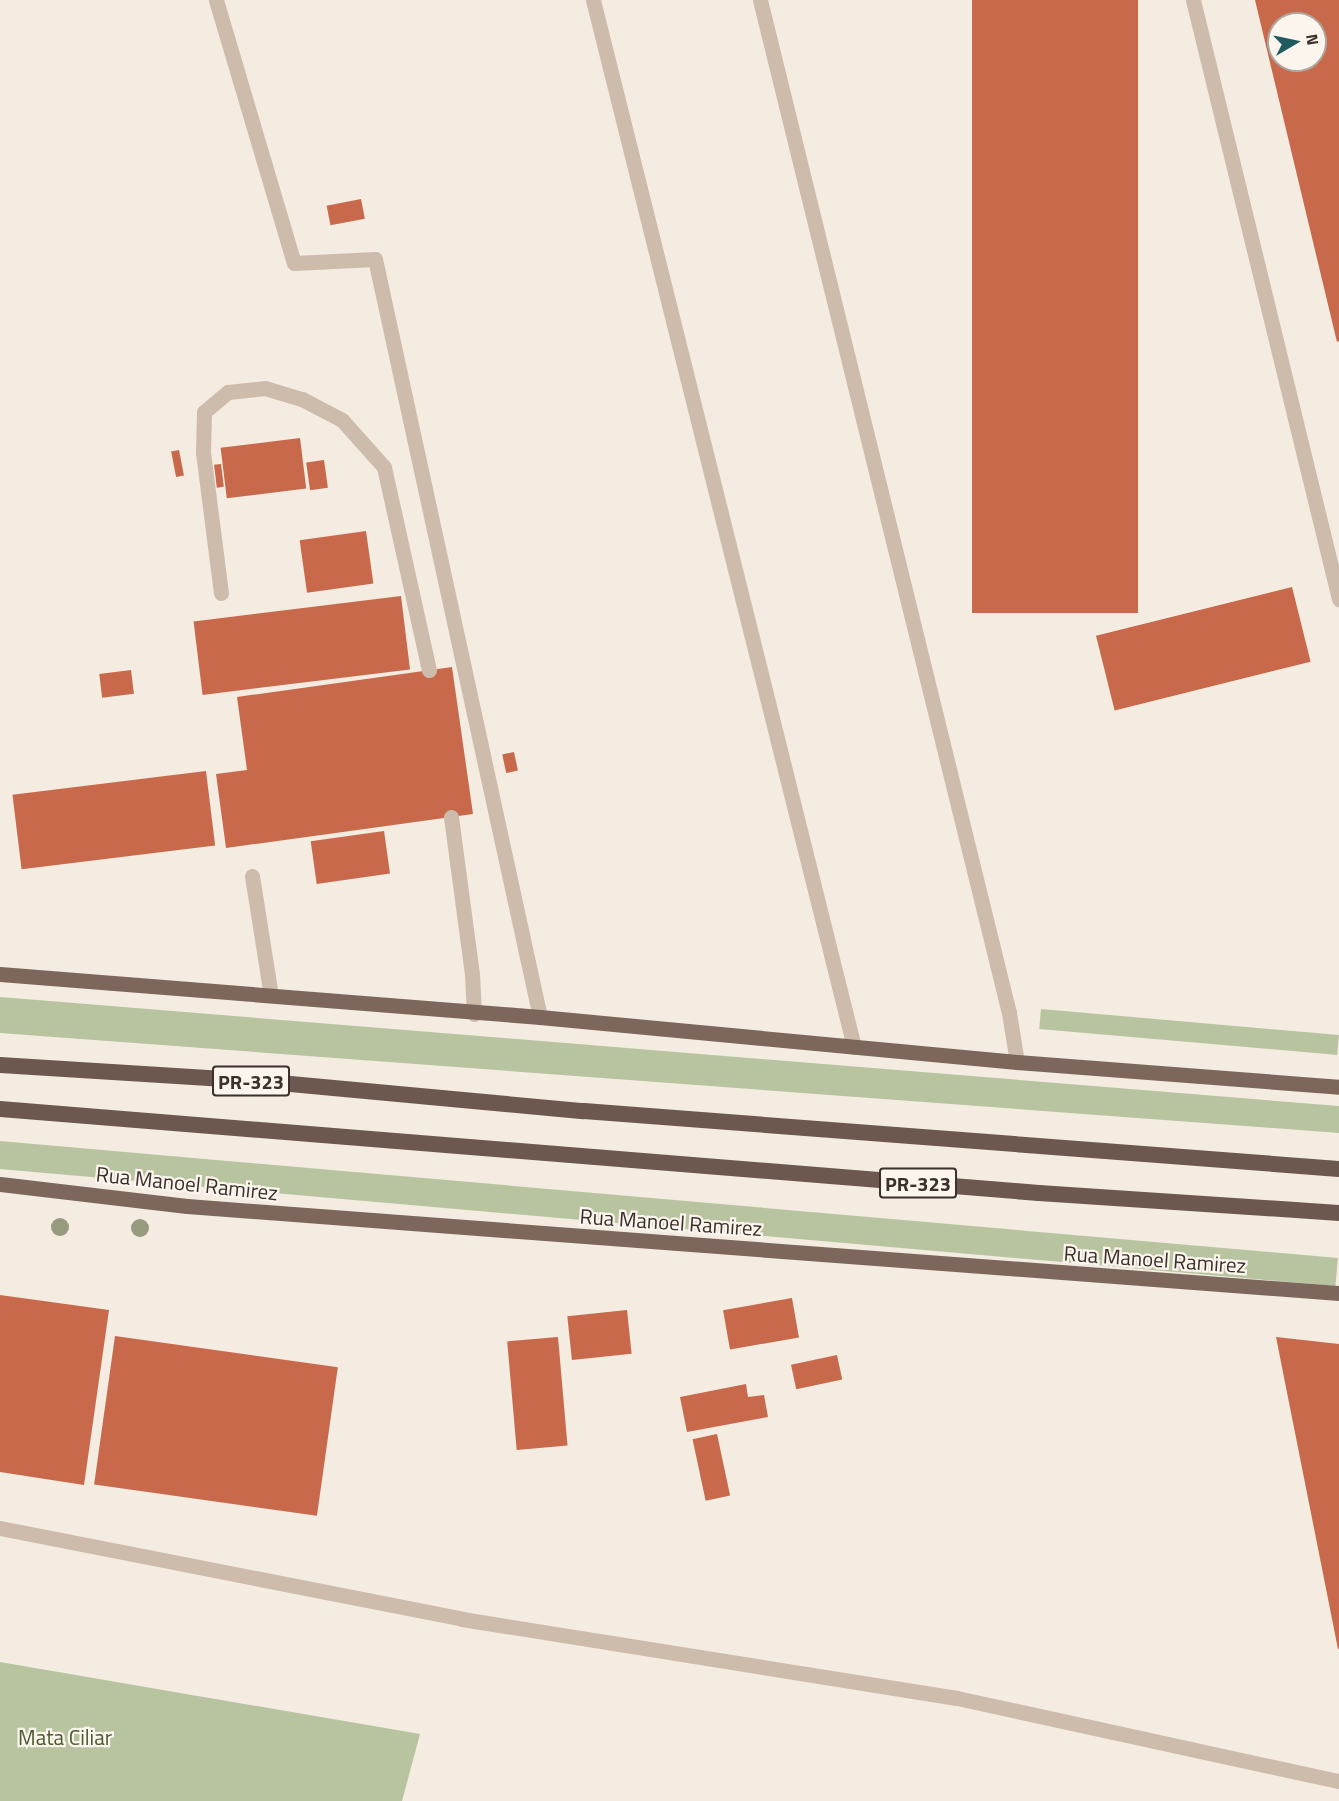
<!DOCTYPE html>
<html>
<head>
<meta charset="utf-8">
<style>
  body { margin:0 }
  #map { position:relative; width:1339px; height:1801px; overflow:hidden; background:#f4ebe1; font-family:"Titillium Web",sans-serif }
  div>[style] { position:absolute }
  .green>* { inset:0; background:#b8c4a0; transform-origin:0 0 }
  .building>* { inset:0; background:#c8694b; transform-origin:0 0 }
  .service>* { height:15px; margin:-7.5px; padding:0 7.5px; transform-origin:7.5px; border-radius:7.5px; background:#cdbbac }
  .minor>* { height:15px; margin:-7.5px; padding:0 7.5px; transform-origin:7.5px; border-radius:7.5px; background:#cdbbac }
  .primary>* { height:15px; margin:-7.5px; padding:0 7.5px; transform-origin:7.5px; border-radius:7.5px; background:#7d675c }
  .trunk>* { height:16px; margin:-8px; padding:0 8px; transform-origin:8px; border-radius:8px; background:#6c584f }
  .trees>* { width:18px; height:18px; margin:-9px; border-radius:50%; background:#969b7f }
  span { translate:-50% -50%; white-space:nowrap; text-align:center; line-height:1.15; -webkit-text-stroke:4.5px #fbf5ee; paint-order:stroke }
  .shield-label span { padding:2px 4px; background:#fbf5ee; border:2px solid; border-radius:4px; -webkit-text-stroke-width:0 }
  .shield-label { font-size:20px; color:#3b302b; font-weight:700 }
  .street-label { font-size:21px; color:#3b302b }
  .park-label { font-size:21px; color:#4a5a2e }
  .north { position:absolute; left:1267px; top:12px; width:60px; height:60px; box-sizing:border-box; background:#fbf5ee; border:2px solid #aea6a0; border-radius:50%; rotate:81deg; font-size:16px; font-weight:700; line-height:24px; text-align:center; color:#3b302b }
  .north::after { content:''; display:block; margin:auto; width:21px; height:27px; background:#1f5a5e; clip-path:polygon(50% 0,100% 100%,50% 72%,0 100%) }
</style>
</head>
<body>
<div id="map">
  <div class="green">
    <div style="clip-path:polygon(0 997px,1339px 1106px,1339px 1133px,0 1033px)"></div>
    <div style="left:1041px;top:1009px;width:299px;height:20px;rotate:5deg"></div>
    <div style="left:0;top:1141px;width:1343px;height:28px;rotate:5deg"></div>
    <div style="clip-path:polygon(0 1662px,420px 1734px,402px 1801px,0 1801px)"></div>
  </div>
  <div class="building">
    <div style="left:972px;top:0;width:166px;height:613px"></div>
    <div style="clip-path:polygon(evenodd,1255px 0,1339px 0,1339px 341px,1337px 342px,1255px 0,1279px 24px,1315px 24px,1315px 60px,1279px 60px,1279px 24px)"></div>
    <div style="left:361px;top:199px;width:20px;height:35px;rotate:79deg"></div>
    <div style="left:300px;top:438px;width:51px;height:80px;rotate:83deg"></div>
    <div style="left:179px;top:450px;width:26px;height:8px;rotate:79deg"></div>
    <div style="left:324px;top:460px;width:28px;height:18px;rotate:82deg"></div>
    <div style="left:221px;top:464px;width:23px;height:7px;rotate:83deg"></div>
    <div style="left:366px;top:531px;width:53px;height:67px;rotate:82deg"></div>
    <div style="left:1292px;top:587px;width:77px;height:202px;rotate:76deg"></div>
    <div style="left:401px;top:596px;width:74px;height:209px;rotate:83deg"></div>
    <div style="clip-path:polygon(452px 667px,473px 814px,226px 848px,216px 774px,247px 770px,237px 697px)"></div>
    <div style="left:131px;top:670px;width:24px;height:32px;rotate:83deg"></div>
    <div style="left:514px;top:752px;width:19px;height:12px;rotate:78deg"></div>
    <div style="left:206px;top:771px;width:75px;height:195px;rotate:83deg"></div>
    <div style="left:384px;top:831px;width:43px;height:74px;rotate:82deg"></div>
    <div style="clip-path:polygon(0 1295px,109px 1310px,84px 1485px,0 1472px)"></div>
    <div style="left:792px;top:1298px;width:40px;height:70px;rotate:80deg"></div>
    <div style="left:627px;top:1310px;width:44px;height:60px;rotate:84deg"></div>
    <div style="left:115px;top:1336px;width:225px;height:150px;rotate:8deg"></div>
    <div style="left:558px;top:1337px;width:109px;height:51px;rotate:85deg"></div>
    <div style="clip-path:polygon(1276px 1337px,1339px 1344px,1339px 1649px,1338px 1649px)"></div>
    <div style="left:837px;top:1355px;width:25px;height:47px;rotate:78deg"></div>
    <div style="clip-path:polygon(746px 1384px,748px 1397px,764px 1395px,768px 1417px,687px 1432px,680px 1397px)"></div>
    <div style="left:717px;top:1434px;width:63px;height:25px;rotate:78deg"></div>
  </div>
  <div class="service">
    <div style="left:1193px;top:0;width:617px;rotate:76.3deg"></div>
    <div style="left:221px;top:593px;width:141px;rotate:-97.3deg"></div>
    <div style="left:203px;top:453px;width:41px;rotate:-88.6deg"></div>
    <div style="left:204px;top:412px;width:31px;rotate:-40deg"></div>
    <div style="left:228px;top:392px;width:37px;rotate:-6deg"></div>
    <div style="left:265px;top:388px;width:39px;rotate:17deg"></div>
    <div style="left:302px;top:399px;width:45px;rotate:27.7deg"></div>
    <div style="left:342px;top:420px;width:63px;rotate:48.2deg"></div>
    <div style="left:384px;top:467px;width:208px;rotate:77.5deg"></div>
    <div style="left:451px;top:817px;width:158px;rotate:82.4deg"></div>
    <div style="left:472px;top:974px;width:40px;rotate:87.1deg"></div>
    <div style="left:252px;top:876px;width:121px;rotate:81deg"></div>
  </div>
  <div class="minor">
    <div style="left:216px;top:0;width:274px;rotate:73.5deg"></div>
    <div style="left:294px;top:263px;width:81px;rotate:-2.8deg"></div>
    <div style="left:375px;top:259px;width:776px;rotate:77.72deg"></div>
    <div style="left:593px;top:0;width:1079px;rotate:76deg"></div>
    <div style="left:760px;top:0;width:1043px;rotate:76.19deg"></div>
    <div style="left:1009px;top:1013px;width:50px;rotate:80.7deg"></div>
    <div style="left:0;top:1528px;width:471px;rotate:11.1deg"></div>
    <div style="left:462px;top:1619px;width:501px;rotate:9.07deg"></div>
    <div style="left:957px;top:1698px;width:391px;rotate:12.3deg"></div>
  </div>
  <div class="primary">
    <div style="left:0;top:974px;width:542px;rotate:4.55deg"></div>
    <div style="left:540px;top:1017px;width:479px;rotate:5.4deg"></div>
    <div style="left:1017px;top:1062px;width:323px;rotate:4.4deg"></div>
    <div style="left:0;top:1184px;width:188px;rotate:6.7deg"></div>
    <div style="left:187px;top:1206px;width:1155px;rotate:4.32deg"></div>
  </div>
  <div class="trunk">
    <div style="left:0;top:1065px;width:270px;rotate:3.6deg"></div>
    <div style="left:269px;top:1082px;width:316px;rotate:5.3deg"></div>
    <div style="left:584px;top:1111px;width:757px;rotate:4.39deg"></div>
    <div style="left:0;top:1109px;width:1042px;rotate:4.62deg"></div>
    <div style="left:1039px;top:1193px;width:301px;rotate:3.8deg"></div>
  </div>
  <div class="trees">
    <div style="left:60px;top:1227px"></div>
    <div style="left:140px;top:1228px"></div>
  </div>
  <div class="shield-label">
    <span style="left:251px;top:1081px">PR-323</span>
    <span style="left:918px;top:1183px">PR-323</span>
  </div>
  <div class="street-label">
    <span style="left:187px;top:1183px;rotate:6deg">Rua Manoel Ramirez</span>
    <span style="left:671px;top:1222px;rotate:4deg">Rua Manoel Ramirez</span>
    <span style="left:1155px;top:1259px;rotate:4deg">Rua Manoel Ramirez</span>
  </div>
  <div class="park-label">
    <span style="left:65px;top:1737px">Mata Ciliar</span>
  </div>
  <div class="north">N</div>
</div>
</body>
</html>
